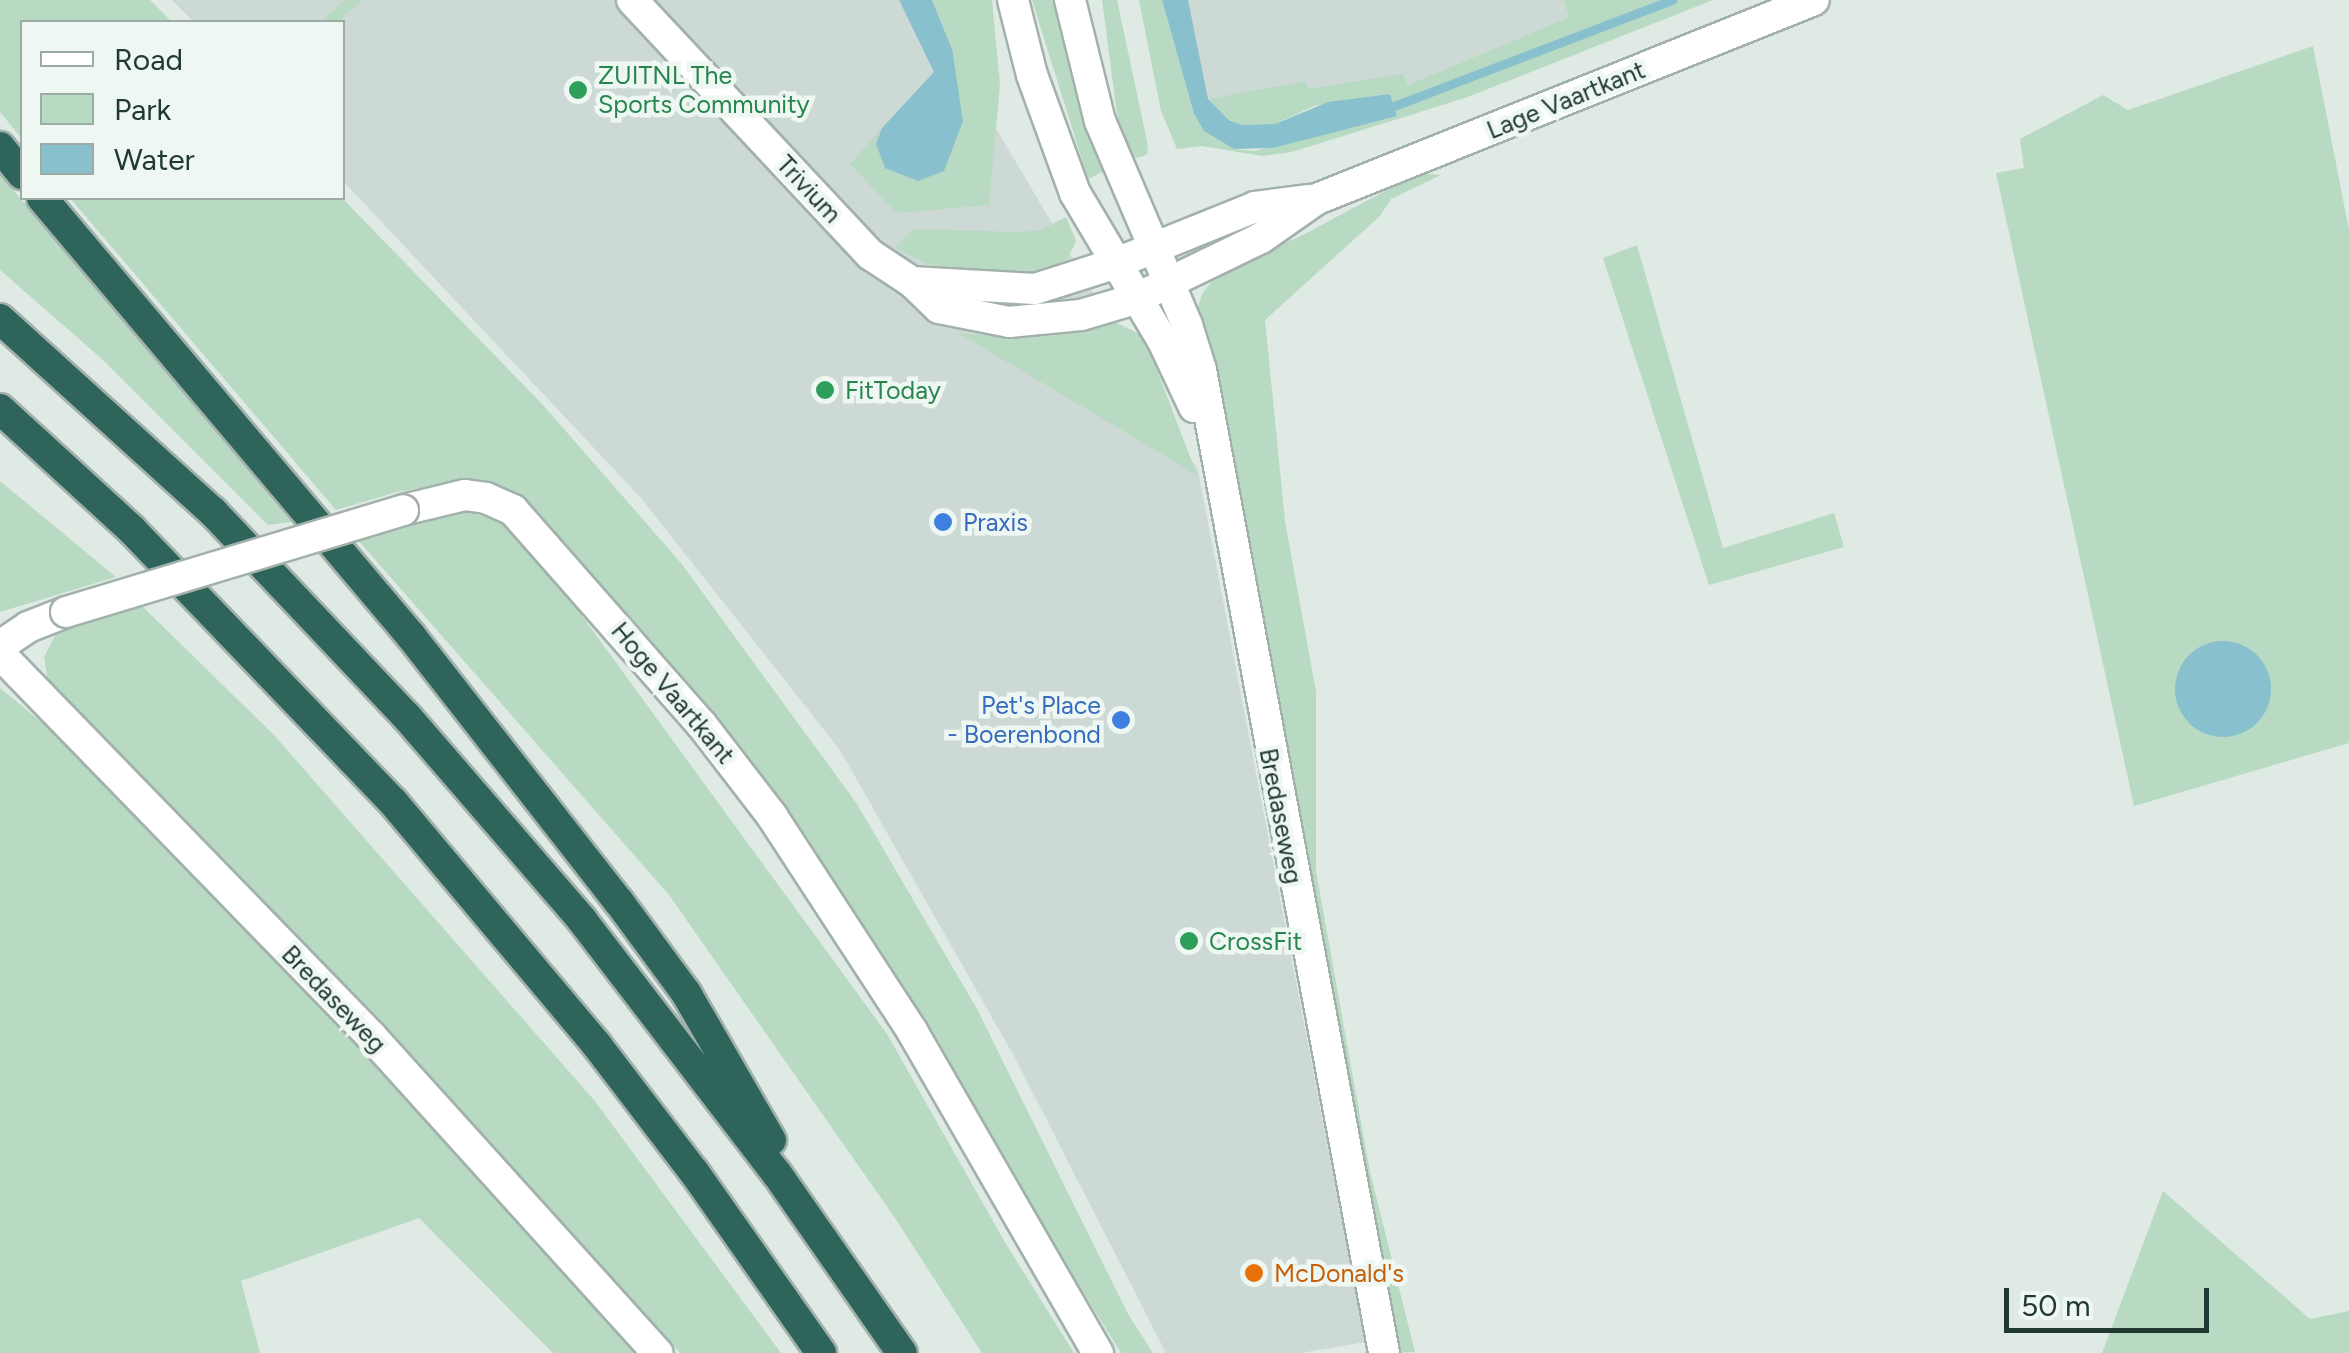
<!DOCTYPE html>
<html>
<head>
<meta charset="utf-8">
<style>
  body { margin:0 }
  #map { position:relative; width:2349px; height:1353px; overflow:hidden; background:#dfeae5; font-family:Figtree,sans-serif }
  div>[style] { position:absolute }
  .built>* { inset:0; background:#cdd9d4 }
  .green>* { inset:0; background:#b8dac3 }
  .water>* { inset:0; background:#88c0cd }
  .round { border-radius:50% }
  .stream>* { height:9px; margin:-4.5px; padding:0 4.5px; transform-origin:4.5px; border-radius:4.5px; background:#88c0cd }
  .roads { filter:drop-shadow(2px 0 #a2b1ac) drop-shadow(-2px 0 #a2b1ac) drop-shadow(0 2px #a2b1ac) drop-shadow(0 -2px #a2b1ac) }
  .minor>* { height:30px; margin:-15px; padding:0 15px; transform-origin:15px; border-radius:15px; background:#fff }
  .highway>* { height:30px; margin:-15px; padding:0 15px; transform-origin:15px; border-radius:15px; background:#2e645a }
  .bridges { filter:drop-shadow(2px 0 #a2b1ac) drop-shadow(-2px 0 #a2b1ac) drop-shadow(0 2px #a2b1ac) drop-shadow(0 -2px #a2b1ac) }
  .minor-bridge>* { height:30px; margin:-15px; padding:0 15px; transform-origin:15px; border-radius:15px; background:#fff }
  .dots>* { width:28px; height:28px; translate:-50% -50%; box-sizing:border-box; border:5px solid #eff7f3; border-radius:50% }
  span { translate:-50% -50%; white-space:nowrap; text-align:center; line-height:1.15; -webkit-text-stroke:9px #eff7f3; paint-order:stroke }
  .leisure-label { font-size:25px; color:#27864d }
  .left { translate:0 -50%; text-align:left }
  .street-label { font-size:25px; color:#213933 }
  .shop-label { font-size:25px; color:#366cbe }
  .right { translate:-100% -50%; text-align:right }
  .food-label { font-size:25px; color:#c56008 }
  .legend { position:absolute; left:20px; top:20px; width:325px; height:180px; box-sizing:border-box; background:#eff7f3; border:2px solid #9daba6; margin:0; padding:12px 18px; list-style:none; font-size:30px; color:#213933 }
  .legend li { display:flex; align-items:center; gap:20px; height:50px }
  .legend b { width:50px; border:2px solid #9daba6 }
  .scale { position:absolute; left:2004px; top:1288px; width:205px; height:45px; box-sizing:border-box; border:5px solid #213933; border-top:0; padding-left:12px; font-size:30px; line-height:35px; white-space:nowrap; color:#213933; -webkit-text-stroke:8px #eff7f3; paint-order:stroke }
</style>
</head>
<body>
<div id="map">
  <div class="built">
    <div style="clip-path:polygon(172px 0,920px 0,1198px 470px,1365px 1342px,1301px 1353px,1166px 1353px,1015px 1058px,840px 750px,641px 498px,343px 181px,342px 22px,194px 22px)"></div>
    <div style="clip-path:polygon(1176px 0,1563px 0,1569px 17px,1407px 86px,1208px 116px)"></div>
  </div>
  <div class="green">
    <div style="clip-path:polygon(0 0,150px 0,172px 22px,22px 22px,22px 139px,0 112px)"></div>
    <div style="clip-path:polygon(345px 0,362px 0,338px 22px,321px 22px)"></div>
    <div style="clip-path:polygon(932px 0,992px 0,1000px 85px,989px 205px,896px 213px,850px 164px,882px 128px,876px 144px,885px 168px,952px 49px)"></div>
    <div style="clip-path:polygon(1032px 0,1054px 0,1074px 85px,1108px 169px,1088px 179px)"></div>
    <div style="clip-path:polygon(1102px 0,1117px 0,1147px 141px,1148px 153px,1143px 156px,1136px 158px,1119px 129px)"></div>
    <div style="clip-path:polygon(1139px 0,1162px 0,1194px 114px,1204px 131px,1234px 149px,1254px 151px,1397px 115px,1389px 94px,1314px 106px,1275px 124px,1242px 125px,1228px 119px,1209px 99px,1306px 81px,1308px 89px,1403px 74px,1408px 85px,1569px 17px,1563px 0,1713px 0,1465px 98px,1292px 152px,1262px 156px,1202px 146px,1177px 149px,1161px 111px)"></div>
    <div style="clip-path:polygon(evenodd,2313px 46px,2349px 230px,2349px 743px,2134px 806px,1996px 173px,2024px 168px,2020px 139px,2103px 95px,2128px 110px,2313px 46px,2233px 642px,2245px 647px,2268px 675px,2269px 699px,2258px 721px,2233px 642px)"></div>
    <div style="clip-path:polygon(1419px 173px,1441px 175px,1391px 199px,1380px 216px,1265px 320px,1285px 521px,1316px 691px,1316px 871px,1370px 1172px,1415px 1352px,1395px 1353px,1195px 317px,1202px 294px,1223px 267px,1297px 238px)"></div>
    <div style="clip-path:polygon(0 174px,114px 310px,291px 522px,268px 525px,102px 359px,0 270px)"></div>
    <div style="clip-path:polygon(70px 198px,342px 198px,543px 405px,681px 563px,857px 804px,977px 1009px,1128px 1314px,1153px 1353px,1121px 1353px,1040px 1223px,920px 1012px,703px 715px,536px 515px,455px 482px,397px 492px,336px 510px)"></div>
    <div style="clip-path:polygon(1066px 217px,1076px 241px,1067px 260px,1038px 277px,941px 270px,895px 248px,914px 229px,1020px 232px,1041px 230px)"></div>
    <div style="clip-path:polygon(1637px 245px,1723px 548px,1834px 513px,1844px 547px,1709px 585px,1603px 258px)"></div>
    <div style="clip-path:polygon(1110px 320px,1144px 336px,1197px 475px,960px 334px,1053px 336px)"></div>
    <div style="clip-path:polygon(0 481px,116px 577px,0 612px)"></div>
    <div style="clip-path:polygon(469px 511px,506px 525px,536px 553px,887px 1034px,1006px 1244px,1074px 1353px,982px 1353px,895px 1218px,669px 895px,357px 539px,438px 515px)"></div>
    <div style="clip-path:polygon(141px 605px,273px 734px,594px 1100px,781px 1353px,680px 1353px,377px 1016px,49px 689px,44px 657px,57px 632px)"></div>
    <div style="clip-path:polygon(0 688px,67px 743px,353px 1039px,635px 1353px,553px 1353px,419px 1218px,241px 1281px,260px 1353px,0 1353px)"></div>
    <div style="clip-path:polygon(2163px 1191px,2310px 1319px,2349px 1311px,2349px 1353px,2102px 1353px)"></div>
  </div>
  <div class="water">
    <div style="clip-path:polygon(899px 0,932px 0,952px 49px,963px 121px,944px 171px,918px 181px,885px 168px,876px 144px,882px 128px,934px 72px)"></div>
    <div style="clip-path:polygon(1162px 0,1188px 0,1208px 99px,1229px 120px,1242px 125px,1275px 124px,1328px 102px,1390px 94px,1397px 116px,1273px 148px,1234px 149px,1204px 131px,1194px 114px)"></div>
    <div class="round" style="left:2175px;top:641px;width:96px;height:96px"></div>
  </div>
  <div class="stream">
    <div style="left:1394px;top:106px;width:298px;rotate:-20.9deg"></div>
  </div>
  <div class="roads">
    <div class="minor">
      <div style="left:632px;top:0;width:349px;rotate:46.9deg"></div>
      <div style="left:871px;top:255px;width:49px;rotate:33.4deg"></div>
      <div style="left:912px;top:282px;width:37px;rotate:44deg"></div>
      <div style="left:939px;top:308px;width:71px;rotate:11.3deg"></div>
      <div style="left:1009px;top:322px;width:72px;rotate:-5.6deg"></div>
      <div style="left:1081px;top:315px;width:56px;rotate:-16.5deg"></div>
      <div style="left:1135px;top:299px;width:140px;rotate:-25.8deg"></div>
      <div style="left:1261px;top:238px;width:68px;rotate:-34.9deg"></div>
      <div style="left:1317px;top:199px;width:535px;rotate:-21.82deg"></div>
      <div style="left:1013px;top:0;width:77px;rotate:75.8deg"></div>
      <div style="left:1032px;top:75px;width:126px;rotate:70deg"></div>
      <div style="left:1075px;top:193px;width:172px;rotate:59.3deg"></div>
      <div style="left:1163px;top:341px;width:73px;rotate:64.8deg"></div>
      <div style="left:1070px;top:0;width:125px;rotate:76.1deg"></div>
      <div style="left:1100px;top:121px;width:222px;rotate:66.9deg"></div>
      <div style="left:1187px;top:325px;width:47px;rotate:72.7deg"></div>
      <div style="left:1201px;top:370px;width:1000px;rotate:79.45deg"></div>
      <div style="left:912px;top:282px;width:123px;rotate:3.3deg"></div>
      <div style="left:1035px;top:289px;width:83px;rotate:-17.6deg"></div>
      <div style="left:1114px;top:264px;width:152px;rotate:-22deg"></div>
      <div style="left:1255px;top:207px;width:53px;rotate:-7.5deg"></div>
      <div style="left:403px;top:510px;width:64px;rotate:-13.6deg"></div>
      <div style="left:465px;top:495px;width:21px;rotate:8deg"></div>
      <div style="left:486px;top:498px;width:30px;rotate:24deg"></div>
      <div style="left:513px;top:510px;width:286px;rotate:48.7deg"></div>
      <div style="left:702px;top:725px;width:115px;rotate:52.4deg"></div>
      <div style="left:772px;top:816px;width:257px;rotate:56.9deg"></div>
      <div style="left:912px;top:1031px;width:372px;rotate:60deg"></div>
      <div style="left:0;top:646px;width:34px;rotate:-34deg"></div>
      <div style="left:28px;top:627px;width:41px;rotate:-21.5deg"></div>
      <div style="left:0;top:654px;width:534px;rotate:45.83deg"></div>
      <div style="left:372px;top:1037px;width:426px;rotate:47.9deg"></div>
    </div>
    <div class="highway">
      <div style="left:0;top:147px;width:35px;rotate:51deg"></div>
      <div style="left:42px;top:198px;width:573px;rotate:49.89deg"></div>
      <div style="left:411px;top:636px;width:338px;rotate:52deg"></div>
      <div style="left:619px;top:902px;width:113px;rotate:53.6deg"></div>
      <div style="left:686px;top:993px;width:170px;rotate:60deg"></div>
      <div style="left:0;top:319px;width:287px;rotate:42.2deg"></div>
      <div style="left:213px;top:512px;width:282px;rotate:46.6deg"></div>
      <div style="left:407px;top:717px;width:268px;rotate:49.2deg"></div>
      <div style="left:582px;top:920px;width:320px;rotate:52.5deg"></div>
      <div style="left:777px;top:1174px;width:218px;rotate:55.1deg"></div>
      <div style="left:0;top:409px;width:179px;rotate:42.5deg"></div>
      <div style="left:132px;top:530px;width:377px;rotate:46.2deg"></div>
      <div style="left:393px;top:802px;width:316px;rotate:50deg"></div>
      <div style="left:596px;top:1044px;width:161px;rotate:52.6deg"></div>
      <div style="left:694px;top:1172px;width:221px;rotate:54.9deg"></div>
    </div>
  </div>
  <div class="bridges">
    <div class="minor-bridge">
      <div style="left:66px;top:612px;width:352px;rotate:-16.8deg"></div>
    </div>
  </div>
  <div class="dots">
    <div style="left:578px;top:90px;background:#2e9e5b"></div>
    <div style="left:825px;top:390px;background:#2e9e5b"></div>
    <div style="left:943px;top:522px;background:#3f7fe0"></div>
    <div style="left:1121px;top:720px;background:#3f7fe0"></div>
    <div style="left:1189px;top:941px;background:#2e9e5b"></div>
    <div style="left:1254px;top:1273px;background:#e8710a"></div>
  </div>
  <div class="leisure-label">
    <span class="left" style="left:598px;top:90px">ZUITNL The<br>Sports Community</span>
    <span class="left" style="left:845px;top:390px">FitToday</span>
    <span class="left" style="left:1209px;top:941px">CrossFit</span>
  </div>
  <div class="street-label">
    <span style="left:1566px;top:100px;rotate:-22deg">Lage Vaartkant</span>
    <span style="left:809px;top:189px;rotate:47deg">Trivium</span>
    <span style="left:673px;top:693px;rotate:50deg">Hoge Vaartkant</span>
    <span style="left:1281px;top:816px;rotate:79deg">Bredaseweg</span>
    <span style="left:334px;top:999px;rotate:46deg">Bredaseweg</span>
  </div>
  <div class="shop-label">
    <span class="left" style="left:963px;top:522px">Praxis</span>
    <span class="right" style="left:1101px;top:720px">Pet's Place<br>- Boerenbond</span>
  </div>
  <div class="food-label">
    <span class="left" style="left:1274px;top:1273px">McDonald's</span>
  </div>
  <ul class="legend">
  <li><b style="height:12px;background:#fff"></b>Road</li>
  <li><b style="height:28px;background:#b8dac3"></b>Park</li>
  <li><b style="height:28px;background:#88c0cd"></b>Water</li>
  </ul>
  <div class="scale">50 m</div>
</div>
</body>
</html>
